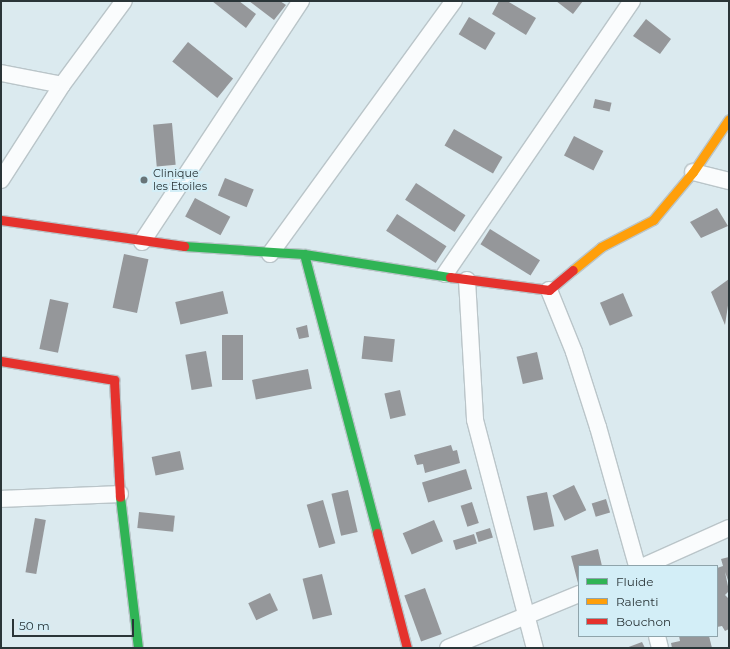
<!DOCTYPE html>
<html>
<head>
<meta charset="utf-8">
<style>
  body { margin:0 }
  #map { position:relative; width:730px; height:649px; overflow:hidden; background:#dbeaef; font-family:Montserrat,sans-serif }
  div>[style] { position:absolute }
  .building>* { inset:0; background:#95979a; transform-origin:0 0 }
  .roads { filter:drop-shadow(1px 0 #bac5c9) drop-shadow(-1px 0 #bac5c9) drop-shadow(0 1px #bac5c9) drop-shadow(0 -1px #bac5c9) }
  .street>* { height:16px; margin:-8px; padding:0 8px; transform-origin:8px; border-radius:8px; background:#fafcfd }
  .fast>* { height:9px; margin:-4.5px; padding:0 4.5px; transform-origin:4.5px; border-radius:4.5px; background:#30b455 }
  .slow>* { height:9px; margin:-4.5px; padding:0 4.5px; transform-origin:4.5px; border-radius:4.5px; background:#ff9f0a }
  .jam>* { height:9px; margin:-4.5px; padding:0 4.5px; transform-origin:4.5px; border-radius:4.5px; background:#e5322d }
  .dots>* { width:11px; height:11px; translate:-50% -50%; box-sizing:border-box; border:2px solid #d3eef7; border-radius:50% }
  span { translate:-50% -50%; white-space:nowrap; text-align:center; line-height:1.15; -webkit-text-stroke:4px #d3eef7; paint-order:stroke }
  .poi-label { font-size:11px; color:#2a3538 }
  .left { translate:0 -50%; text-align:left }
  .frame { position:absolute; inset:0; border:2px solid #2a3538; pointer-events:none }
  .legend { position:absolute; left:578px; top:565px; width:140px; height:72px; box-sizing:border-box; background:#d3eef7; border:1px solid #8fa4ab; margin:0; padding:5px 7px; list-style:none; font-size:12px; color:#2a3538 }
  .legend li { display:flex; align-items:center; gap:8px; height:20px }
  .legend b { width:20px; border:1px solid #8fa4ab }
  .scale { position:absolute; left:12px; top:619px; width:122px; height:18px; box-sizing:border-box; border:2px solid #2a3538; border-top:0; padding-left:5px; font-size:12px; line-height:14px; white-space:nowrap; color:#2a3538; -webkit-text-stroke:3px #d3eef7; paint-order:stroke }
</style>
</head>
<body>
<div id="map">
  <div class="building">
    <div style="clip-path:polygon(212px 1px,239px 1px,256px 14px,246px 28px)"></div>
    <div style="clip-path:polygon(249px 1px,280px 1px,286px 5px,274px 20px)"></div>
    <div style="clip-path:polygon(499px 1px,507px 1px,536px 18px,526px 35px,492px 14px)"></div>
    <div style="clip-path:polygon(556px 1px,583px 1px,573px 14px)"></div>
    <div style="left:469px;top:17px;width:31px;height:20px;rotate:31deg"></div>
    <div style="clip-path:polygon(646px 19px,671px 39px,660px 54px,633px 36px)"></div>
    <div style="left:188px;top:42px;width:58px;height:25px;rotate:39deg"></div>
    <div style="left:595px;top:99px;width:17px;height:9px;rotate:13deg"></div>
    <div style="left:172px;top:123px;width:42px;height:19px;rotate:85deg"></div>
    <div style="left:454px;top:129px;width:56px;height:19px;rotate:30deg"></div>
    <div style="left:574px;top:136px;width:33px;height:22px;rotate:27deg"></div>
    <div style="left:225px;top:178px;width:31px;height:19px;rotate:22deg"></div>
    <div style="left:416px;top:183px;width:59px;height:20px;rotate:33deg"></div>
    <div style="left:195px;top:198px;width:40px;height:21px;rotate:28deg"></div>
    <div style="clip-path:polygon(717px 208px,728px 226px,701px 238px,690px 222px)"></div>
    <div style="left:397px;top:214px;width:59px;height:20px;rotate:33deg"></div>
    <div style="left:490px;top:229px;width:59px;height:18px;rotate:32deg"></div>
    <div style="left:124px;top:254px;width:25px;height:55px;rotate:12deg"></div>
    <div style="clip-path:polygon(729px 279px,729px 299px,725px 325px,711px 292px)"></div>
    <div style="left:223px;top:291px;width:23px;height:49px;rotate:77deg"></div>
    <div style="left:623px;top:293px;width:25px;height:25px;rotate:67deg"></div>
    <div style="left:50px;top:299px;width:19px;height:51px;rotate:12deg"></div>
    <div style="clip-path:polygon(307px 325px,309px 337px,299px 339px,296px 328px)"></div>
    <div style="left:243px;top:335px;width:45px;height:21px;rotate:90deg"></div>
    <div style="left:364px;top:336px;width:31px;height:23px;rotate:6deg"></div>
    <div style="left:206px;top:351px;width:36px;height:21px;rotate:80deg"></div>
    <div style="left:537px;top:352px;width:28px;height:21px;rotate:77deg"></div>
    <div style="left:308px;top:369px;width:20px;height:57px;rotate:79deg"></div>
    <div style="left:400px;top:390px;width:26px;height:16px;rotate:77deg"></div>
    <div style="clip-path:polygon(451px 445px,453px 451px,457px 450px,460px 463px,425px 473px,423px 464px,417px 465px,414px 455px)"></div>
    <div style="left:180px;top:451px;width:19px;height:29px;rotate:78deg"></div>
    <div style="left:466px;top:469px;width:21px;height:46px;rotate:73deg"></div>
    <div style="left:574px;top:485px;width:28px;height:24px;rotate:64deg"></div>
    <div style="left:348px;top:490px;width:43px;height:17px;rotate:77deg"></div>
    <div style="left:547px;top:492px;width:35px;height:21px;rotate:78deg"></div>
    <div style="left:606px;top:499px;width:14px;height:15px;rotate:73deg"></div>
    <div style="left:323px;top:500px;width:45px;height:17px;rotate:74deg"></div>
    <div style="left:472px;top:502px;width:22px;height:12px;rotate:72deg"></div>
    <div style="left:139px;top:512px;width:36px;height:16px;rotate:6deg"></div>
    <div style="left:35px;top:518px;width:11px;height:55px;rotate:10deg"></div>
    <div style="left:434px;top:520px;width:23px;height:34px;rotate:67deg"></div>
    <div style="left:490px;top:528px;width:10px;height:15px;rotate:73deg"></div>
    <div style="left:474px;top:534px;width:10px;height:22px;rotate:73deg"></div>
    <div style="clip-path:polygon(598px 549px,602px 566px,579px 566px,578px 583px,571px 556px)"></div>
    <div style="clip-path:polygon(729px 557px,729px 583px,725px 572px,729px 591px,725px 595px,729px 599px,729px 629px,725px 631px,722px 626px,717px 627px,717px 568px,723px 566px,721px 559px)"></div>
    <div style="left:322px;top:574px;width:42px;height:20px;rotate:76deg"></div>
    <div style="left:425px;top:588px;width:49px;height:22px;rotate:70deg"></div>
    <div style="left:270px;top:593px;width:19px;height:24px;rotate:65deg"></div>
    <div style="clip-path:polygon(679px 636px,709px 636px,712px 648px,672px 648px,671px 643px,680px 641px)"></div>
    <div style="clip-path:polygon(642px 642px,645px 648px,626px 648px)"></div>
  </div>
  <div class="roads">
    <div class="street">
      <div style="left:1px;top:73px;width:62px;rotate:11.1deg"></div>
      <div style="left:693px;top:172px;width:37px;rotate:14deg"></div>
      <div style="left:1px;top:180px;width:113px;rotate:-57.3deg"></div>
      <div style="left:62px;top:85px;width:104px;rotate:-53.6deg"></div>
      <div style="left:142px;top:242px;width:289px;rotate:-56.6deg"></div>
      <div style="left:270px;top:254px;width:313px;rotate:-54deg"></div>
      <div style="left:445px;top:274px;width:331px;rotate:-55.6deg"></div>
      <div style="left:467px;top:280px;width:140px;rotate:86.7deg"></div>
      <div style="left:475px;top:420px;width:236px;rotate:75.3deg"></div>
      <div style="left:549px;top:290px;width:67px;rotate:68deg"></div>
      <div style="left:574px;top:352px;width:79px;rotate:72.3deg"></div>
      <div style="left:598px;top:427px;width:144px;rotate:74.3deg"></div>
      <div style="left:1px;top:499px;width:119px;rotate:-2.4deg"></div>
      <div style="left:644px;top:566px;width:93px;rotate:-24.1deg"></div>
      <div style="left:657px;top:636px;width:12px;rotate:76deg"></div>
      <div style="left:448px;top:648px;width:142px;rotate:-22.4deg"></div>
    </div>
    <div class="fast">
      <div style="left:184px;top:246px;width:120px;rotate:3.8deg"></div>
      <div style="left:304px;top:254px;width:148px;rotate:9deg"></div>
      <div style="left:304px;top:254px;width:288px;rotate:75.3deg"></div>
      <div style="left:120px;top:497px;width:152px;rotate:83.2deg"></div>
    </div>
    <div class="slow">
      <div style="left:573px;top:270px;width:36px;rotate:-39deg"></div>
      <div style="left:601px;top:247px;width:59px;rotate:-27.4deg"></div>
      <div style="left:653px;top:220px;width:62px;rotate:-50.2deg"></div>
      <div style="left:693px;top:172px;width:64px;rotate:-55.8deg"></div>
    </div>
    <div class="jam">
      <div style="left:1px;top:220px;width:185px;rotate:8.1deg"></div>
      <div style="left:450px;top:277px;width:100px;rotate:7.5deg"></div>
      <div style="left:549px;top:290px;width:31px;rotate:-40deg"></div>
      <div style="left:1px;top:361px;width:115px;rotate:9.5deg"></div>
      <div style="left:114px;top:380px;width:117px;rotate:87.1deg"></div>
      <div style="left:377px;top:533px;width:119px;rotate:75.4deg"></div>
    </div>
  </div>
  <div class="dots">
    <div style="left:144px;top:180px;background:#687478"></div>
  </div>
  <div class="poi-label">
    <span class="left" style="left:153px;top:180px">Clinique<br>les Etoiles</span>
  </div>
  <div class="frame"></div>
  <ul class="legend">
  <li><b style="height:5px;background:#30b455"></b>Fluide</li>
  <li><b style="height:5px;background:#ff9f0a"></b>Ralenti</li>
  <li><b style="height:5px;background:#e5322d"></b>Bouchon</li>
  </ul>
  <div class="scale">50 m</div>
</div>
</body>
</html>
